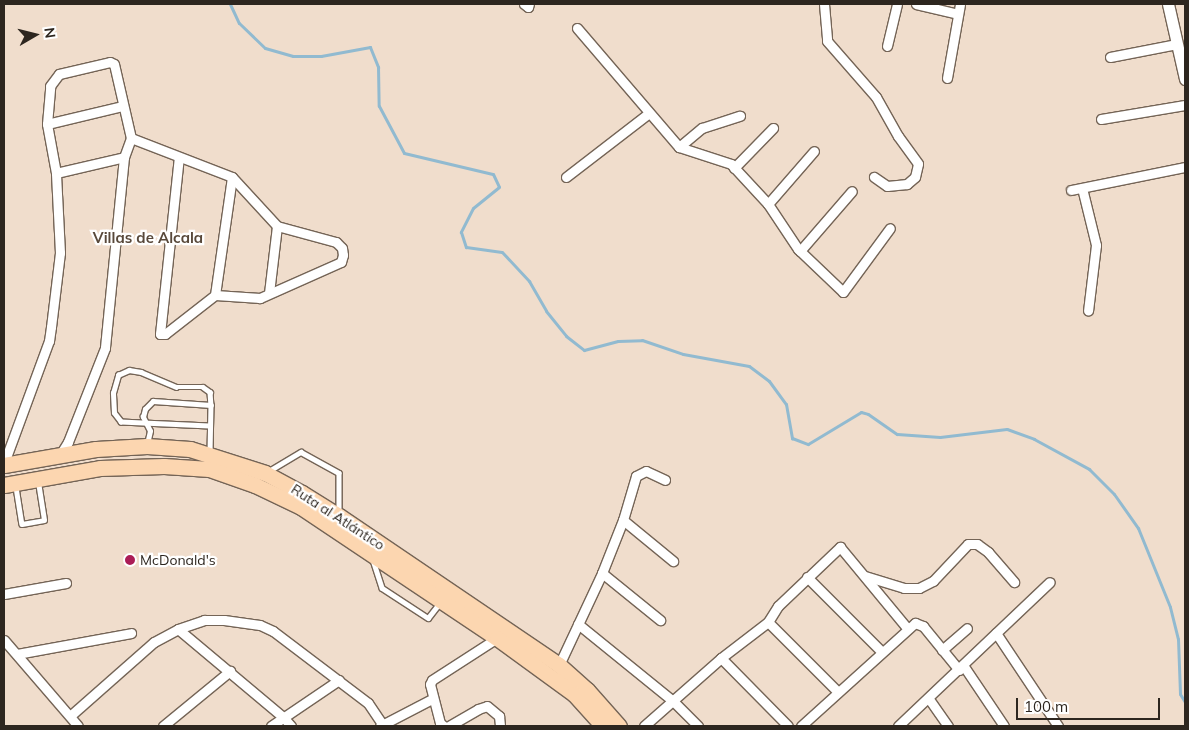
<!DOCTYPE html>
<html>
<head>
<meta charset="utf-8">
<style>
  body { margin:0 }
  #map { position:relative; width:1189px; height:730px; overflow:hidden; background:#f0ddcc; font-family:Mulish,sans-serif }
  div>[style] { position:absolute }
  .stream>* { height:3px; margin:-1.5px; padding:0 1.5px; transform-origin:1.5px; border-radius:1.5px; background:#91bad0 }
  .roads { filter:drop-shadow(1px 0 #746456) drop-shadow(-1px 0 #746456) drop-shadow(0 1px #746456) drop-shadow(0 -1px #746456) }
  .service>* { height:4.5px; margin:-2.25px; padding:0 2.25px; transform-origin:2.25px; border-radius:2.25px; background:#fff }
  .minor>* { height:9px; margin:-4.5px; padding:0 4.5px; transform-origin:4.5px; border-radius:4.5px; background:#fff }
  .tertiary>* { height:11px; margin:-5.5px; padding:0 5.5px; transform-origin:5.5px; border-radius:5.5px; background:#fff }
  .trunk>* { height:15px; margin:-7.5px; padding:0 7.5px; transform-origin:7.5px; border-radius:7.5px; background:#fcd6b0 }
  .dots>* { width:14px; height:14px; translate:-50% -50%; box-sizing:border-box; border:2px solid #fff; border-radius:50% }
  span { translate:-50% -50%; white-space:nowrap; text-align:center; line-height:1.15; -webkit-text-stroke:4.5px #fff; paint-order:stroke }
  .street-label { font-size:14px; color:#2d261f }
  .poi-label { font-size:14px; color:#2d261f }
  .left { translate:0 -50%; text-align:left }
  .neighbourhood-label { font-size:15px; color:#58483a; font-weight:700 }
  .frame { position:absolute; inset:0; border:5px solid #2d261f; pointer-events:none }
  .north { position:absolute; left:10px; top:10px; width:50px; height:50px; -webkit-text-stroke:4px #fff; paint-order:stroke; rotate:82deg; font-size:14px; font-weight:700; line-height:20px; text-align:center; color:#2d261f }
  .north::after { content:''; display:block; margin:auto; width:18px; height:22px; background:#2d261f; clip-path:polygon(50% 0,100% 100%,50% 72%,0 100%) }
  .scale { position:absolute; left:1016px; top:698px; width:144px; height:22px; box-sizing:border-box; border:2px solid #2d261f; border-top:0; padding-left:6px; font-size:15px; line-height:18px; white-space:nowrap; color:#2d261f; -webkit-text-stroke:4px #fff; paint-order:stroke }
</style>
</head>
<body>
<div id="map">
  <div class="stream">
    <div style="left:230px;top:4px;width:21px;rotate:65deg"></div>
    <div style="left:239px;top:23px;width:36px;rotate:44deg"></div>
    <div style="left:265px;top:48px;width:29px;rotate:16deg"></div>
    <div style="left:293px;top:56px;width:28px"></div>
    <div style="left:321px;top:56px;width:50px;rotate:-10.4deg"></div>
    <div style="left:370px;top:47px;width:22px;rotate:68deg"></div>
    <div style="left:378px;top:67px;width:39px;rotate:89deg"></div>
    <div style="left:379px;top:106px;width:53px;rotate:62deg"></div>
    <div style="left:404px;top:153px;width:91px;rotate:13.3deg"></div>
    <div style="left:493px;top:174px;width:14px;rotate:65deg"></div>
    <div style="left:499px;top:187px;width:33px;rotate:141deg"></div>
    <div style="left:473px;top:208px;width:27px;rotate:117deg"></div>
    <div style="left:461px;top:232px;width:16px;rotate:72deg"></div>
    <div style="left:466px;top:247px;width:36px;rotate:8deg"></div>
    <div style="left:502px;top:252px;width:40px;rotate:47deg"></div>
    <div style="left:529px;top:281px;width:34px;rotate:60deg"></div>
    <div style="left:546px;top:311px;width:32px;rotate:51deg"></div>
    <div style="left:566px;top:336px;width:23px;rotate:38deg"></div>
    <div style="left:584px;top:350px;width:35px;rotate:-15deg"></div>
    <div style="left:618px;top:341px;width:24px;rotate:-2deg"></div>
    <div style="left:642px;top:340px;width:43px;rotate:18.9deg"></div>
    <div style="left:683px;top:354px;width:67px;rotate:10.3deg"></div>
    <div style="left:749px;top:366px;width:25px;rotate:37deg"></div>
    <div style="left:769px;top:381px;width:29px;rotate:54deg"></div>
    <div style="left:786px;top:404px;width:35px;rotate:80deg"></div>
    <div style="left:792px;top:438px;width:17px;rotate:21deg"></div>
    <div style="left:808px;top:444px;width:62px;rotate:-31.1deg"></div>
    <div style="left:861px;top:412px;width:7px;rotate:16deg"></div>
    <div style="left:868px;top:414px;width:35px;rotate:35deg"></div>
    <div style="left:897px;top:434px;width:43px;rotate:4deg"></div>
    <div style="left:940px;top:437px;width:67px;rotate:-6.8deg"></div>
    <div style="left:1007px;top:429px;width:29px;rotate:20deg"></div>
    <div style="left:1034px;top:439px;width:63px;rotate:28.6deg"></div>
    <div style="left:1089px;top:469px;width:35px;rotate:45deg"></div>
    <div style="left:1114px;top:494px;width:42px;rotate:54.8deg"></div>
    <div style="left:1138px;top:528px;width:85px;rotate:67.9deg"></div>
    <div style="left:1170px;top:607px;width:33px;rotate:76deg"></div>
    <div style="left:1178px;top:639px;width:55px;rotate:87.9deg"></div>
    <div style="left:1180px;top:694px;width:9px;rotate:58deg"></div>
  </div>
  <div class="roads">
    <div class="service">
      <div style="left:209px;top:426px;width:88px;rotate:-177.4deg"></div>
      <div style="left:121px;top:422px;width:11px;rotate:-128deg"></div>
      <div style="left:114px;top:413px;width:20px;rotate:-93deg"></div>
      <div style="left:113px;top:393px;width:19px;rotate:-74deg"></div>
      <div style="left:118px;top:375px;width:12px;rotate:-24deg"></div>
      <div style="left:129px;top:370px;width:12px;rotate:9deg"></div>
      <div style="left:141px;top:372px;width:38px;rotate:23deg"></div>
      <div style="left:176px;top:387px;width:27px"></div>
      <div style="left:203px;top:387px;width:9px;rotate:36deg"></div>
      <div style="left:210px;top:392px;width:13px;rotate:86deg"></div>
      <div style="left:147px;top:444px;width:13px;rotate:-77deg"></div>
      <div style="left:150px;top:431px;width:16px;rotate:-117deg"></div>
      <div style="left:143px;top:417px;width:8px;rotate:-76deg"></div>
      <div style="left:145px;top:409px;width:11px;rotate:-45deg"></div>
      <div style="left:153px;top:401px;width:58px;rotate:3.9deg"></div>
      <div style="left:211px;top:405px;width:46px;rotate:91.2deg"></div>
      <div style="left:269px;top:471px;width:37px;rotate:-31deg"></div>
      <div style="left:301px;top:452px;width:43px;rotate:28.9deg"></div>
      <div style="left:339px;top:473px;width:40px;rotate:90deg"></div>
      <div style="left:16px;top:487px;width:37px;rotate:81deg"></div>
      <div style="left:22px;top:524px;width:22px;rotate:-10deg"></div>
      <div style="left:44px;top:520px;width:39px;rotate:-99deg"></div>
      <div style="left:373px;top:560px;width:29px;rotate:72deg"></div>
      <div style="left:382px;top:588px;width:55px;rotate:33.1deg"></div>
      <div style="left:428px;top:618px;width:18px;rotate:-52deg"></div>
    </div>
    <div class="minor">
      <div style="left:524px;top:4px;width:5px;rotate:37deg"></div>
      <div style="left:528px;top:7px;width:3px;rotate:-72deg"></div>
      <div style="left:824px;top:4px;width:37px;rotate:85deg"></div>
      <div style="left:827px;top:41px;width:74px;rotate:48.8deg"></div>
      <div style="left:876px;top:97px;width:45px;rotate:60.6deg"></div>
      <div style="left:898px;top:136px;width:34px;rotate:54deg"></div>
      <div style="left:918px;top:164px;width:13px;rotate:103deg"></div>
      <div style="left:915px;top:177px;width:11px;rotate:139deg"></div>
      <div style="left:907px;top:184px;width:20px;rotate:174deg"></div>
      <div style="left:887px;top:186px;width:16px;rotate:-145deg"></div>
      <div style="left:916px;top:4px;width:43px;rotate:13.4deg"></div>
      <div style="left:577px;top:28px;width:157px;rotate:49.4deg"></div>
      <div style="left:679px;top:147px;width:55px;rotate:18.1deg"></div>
      <div style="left:731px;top:164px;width:54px;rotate:47.2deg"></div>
      <div style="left:768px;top:204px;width:54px;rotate:56.3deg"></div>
      <div style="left:798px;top:249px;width:62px;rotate:43.7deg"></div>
      <div style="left:843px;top:292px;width:79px;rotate:-53.7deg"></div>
      <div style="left:887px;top:46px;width:43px;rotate:-76.6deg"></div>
      <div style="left:1110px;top:57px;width:68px;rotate:-11deg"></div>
      <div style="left:947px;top:78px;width:75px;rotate:-80deg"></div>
      <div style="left:1101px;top:119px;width:85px;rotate:-9.5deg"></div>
      <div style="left:47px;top:124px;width:77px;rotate:-13.5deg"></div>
      <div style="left:131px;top:138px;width:108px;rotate:21.1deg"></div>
      <div style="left:232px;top:177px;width:67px;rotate:47.4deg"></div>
      <div style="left:277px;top:226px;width:61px;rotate:15.2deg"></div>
      <div style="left:336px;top:242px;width:8px;rotate:45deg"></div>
      <div style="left:342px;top:248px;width:7px;rotate:82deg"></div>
      <div style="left:343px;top:255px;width:7px;rotate:106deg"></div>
      <div style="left:341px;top:262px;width:89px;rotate:156deg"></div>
      <div style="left:260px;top:298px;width:45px;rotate:-176.2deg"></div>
      <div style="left:215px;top:295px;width:63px;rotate:142deg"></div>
      <div style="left:165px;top:334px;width:5px;rotate:180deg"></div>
      <div style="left:160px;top:334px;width:178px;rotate:-83.9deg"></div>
      <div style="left:679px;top:147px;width:30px;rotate:-40deg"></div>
      <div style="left:702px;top:128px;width:40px;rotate:-18deg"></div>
      <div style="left:734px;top:168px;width:56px;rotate:-45.7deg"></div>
      <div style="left:56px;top:173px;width:70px;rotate:-13.2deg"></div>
      <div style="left:566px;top:177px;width:105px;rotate:-37.6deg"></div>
      <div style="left:1082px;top:188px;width:59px;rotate:76.2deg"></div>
      <div style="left:1096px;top:245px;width:66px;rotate:96.9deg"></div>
      <div style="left:1071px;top:190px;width:116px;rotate:-11.4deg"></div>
      <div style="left:768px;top:204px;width:70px;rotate:-49deg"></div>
      <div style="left:800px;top:251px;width:79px;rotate:-49.1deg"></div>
      <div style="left:269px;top:293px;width:67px;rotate:-83.2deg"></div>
      <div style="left:215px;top:295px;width:119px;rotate:-81.8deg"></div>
      <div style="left:4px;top:463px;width:130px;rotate:-69.8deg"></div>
      <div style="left:49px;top:341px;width:14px;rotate:-82deg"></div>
      <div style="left:51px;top:327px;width:75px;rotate:-83.1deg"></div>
      <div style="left:60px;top:253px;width:80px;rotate:-92.9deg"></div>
      <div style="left:56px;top:173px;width:50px;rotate:-100.4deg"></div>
      <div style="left:47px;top:124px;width:38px;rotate:-85deg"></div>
      <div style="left:50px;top:86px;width:15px;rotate:-53deg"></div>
      <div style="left:59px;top:74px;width:52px;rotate:-13.2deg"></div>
      <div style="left:110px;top:62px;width:4px;rotate:27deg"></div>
      <div style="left:114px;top:64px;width:76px;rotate:77.1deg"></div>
      <div style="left:131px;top:138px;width:20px;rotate:110deg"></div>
      <div style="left:124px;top:157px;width:192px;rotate:95.7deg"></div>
      <div style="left:105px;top:348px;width:101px;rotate:111.5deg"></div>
      <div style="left:68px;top:442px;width:15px;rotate:122deg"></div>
      <div style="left:623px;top:520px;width:65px;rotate:39.4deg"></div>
      <div style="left:602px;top:573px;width:75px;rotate:39deg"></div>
      <div style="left:865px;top:576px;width:41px;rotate:17.1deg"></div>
      <div style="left:904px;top:588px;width:15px"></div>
      <div style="left:919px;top:588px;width:16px;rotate:-27deg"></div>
      <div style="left:933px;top:581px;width:51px;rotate:-46.6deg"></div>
      <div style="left:968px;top:544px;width:9px"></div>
      <div style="left:977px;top:544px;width:14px;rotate:36deg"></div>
      <div style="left:988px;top:552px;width:40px;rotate:49deg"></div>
      <div style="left:807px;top:577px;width:106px;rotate:45deg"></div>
      <div style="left:4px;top:594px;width:63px;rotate:-10.1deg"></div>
      <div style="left:768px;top:622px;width:99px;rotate:45deg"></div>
      <div style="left:578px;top:624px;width:121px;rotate:39deg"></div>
      <div style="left:672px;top:700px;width:37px;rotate:45deg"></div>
      <div style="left:178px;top:629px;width:137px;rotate:40deg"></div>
      <div style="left:283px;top:717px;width:12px;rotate:48deg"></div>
      <div style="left:996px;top:633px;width:112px;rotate:56.3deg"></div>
      <div style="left:4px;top:640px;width:113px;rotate:49.3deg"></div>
      <div style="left:942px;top:650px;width:33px;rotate:-41deg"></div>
      <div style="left:17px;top:654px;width:116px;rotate:-10.4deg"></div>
      <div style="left:721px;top:658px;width:95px;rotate:45.4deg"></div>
      <div style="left:559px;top:665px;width:102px;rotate:-64.9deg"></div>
      <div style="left:602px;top:573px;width:57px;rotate:-68.4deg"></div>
      <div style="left:623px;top:520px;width:46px;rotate:-73.5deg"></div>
      <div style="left:636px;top:476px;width:11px;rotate:-27deg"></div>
      <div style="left:646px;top:471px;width:21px;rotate:25deg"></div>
      <div style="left:963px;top:665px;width:73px;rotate:56.1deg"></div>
      <div style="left:929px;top:699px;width:33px;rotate:55deg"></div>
      <div style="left:70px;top:716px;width:112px;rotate:-41.4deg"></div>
      <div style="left:154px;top:642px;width:27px;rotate:-28deg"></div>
      <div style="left:178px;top:629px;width:28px;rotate:-19deg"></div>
      <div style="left:204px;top:620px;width:20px"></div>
      <div style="left:224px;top:620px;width:36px;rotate:8deg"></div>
      <div style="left:260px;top:625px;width:14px;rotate:25deg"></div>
      <div style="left:273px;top:631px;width:119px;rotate:37.2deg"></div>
      <div style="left:368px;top:703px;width:25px;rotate:56deg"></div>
      <div style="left:163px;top:726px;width:87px;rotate:-39.4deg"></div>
      <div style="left:271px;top:726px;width:82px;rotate:-34.1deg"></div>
      <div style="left:380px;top:726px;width:59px;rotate:-27.4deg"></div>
      <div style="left:444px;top:726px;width:5px;rotate:-143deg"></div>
      <div style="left:440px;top:723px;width:40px;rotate:-104.4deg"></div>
      <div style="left:430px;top:684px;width:4px;rotate:-63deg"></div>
      <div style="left:432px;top:680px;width:77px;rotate:-32.9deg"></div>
      <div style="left:449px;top:726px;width:34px;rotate:-30deg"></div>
      <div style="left:478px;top:709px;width:9px;rotate:-18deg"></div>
      <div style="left:487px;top:706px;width:16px;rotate:40deg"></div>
      <div style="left:499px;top:716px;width:10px;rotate:84deg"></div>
      <div style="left:644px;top:726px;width:103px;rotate:-41.4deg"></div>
      <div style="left:721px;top:658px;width:59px;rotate:-37.5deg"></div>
      <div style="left:768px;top:622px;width:19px;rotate:-58deg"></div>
      <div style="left:778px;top:606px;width:86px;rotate:-43.6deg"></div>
      <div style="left:840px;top:547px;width:105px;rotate:50.4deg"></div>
      <div style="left:801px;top:726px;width:154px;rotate:-42.1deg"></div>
      <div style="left:915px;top:623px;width:9px;rotate:21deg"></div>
      <div style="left:923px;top:626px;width:57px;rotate:50.7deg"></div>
      <div style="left:898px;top:726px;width:209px;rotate:-43.5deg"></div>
    </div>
    <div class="tertiary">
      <div style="left:1168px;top:4px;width:77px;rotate:77.2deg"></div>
    </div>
    <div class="trunk">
      <div style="left:4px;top:465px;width:93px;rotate:-9.9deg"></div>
      <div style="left:96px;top:449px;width:51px;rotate:-3.4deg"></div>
      <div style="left:147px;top:446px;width:43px;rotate:4deg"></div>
      <div style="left:190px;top:449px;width:79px;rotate:17.7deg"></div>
      <div style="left:265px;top:473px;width:42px;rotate:28.4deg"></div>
      <div style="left:302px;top:493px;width:44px;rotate:31.9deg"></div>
      <div style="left:339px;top:516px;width:266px;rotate:34.1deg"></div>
      <div style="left:559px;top:665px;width:38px;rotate:42deg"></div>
      <div style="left:587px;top:690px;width:48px;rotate:48.4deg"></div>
      <div style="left:4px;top:485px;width:97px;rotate:-10deg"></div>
      <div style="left:100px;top:468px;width:64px;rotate:-1.8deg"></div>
      <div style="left:164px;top:466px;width:45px;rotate:3.8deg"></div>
      <div style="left:209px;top:469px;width:49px;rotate:19.2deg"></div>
      <div style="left:255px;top:485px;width:51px;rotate:25.6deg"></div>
      <div style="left:301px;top:507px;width:236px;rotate:33.8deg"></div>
      <div style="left:497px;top:638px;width:95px;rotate:36deg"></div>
      <div style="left:574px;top:694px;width:43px;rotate:47.8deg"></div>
    </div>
  </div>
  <div class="dots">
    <div style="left:130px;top:560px;background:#ab1c56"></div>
  </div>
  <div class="street-label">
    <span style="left:338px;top:517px;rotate:33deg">Ruta al Atlántico</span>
  </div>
  <div class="poi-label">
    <span class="left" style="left:140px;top:560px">McDonald's</span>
  </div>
  <div class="neighbourhood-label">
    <span style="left:148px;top:238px">Villas de Alcala</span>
  </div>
  <div class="frame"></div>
  <div class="north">N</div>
  <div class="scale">100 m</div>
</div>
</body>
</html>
